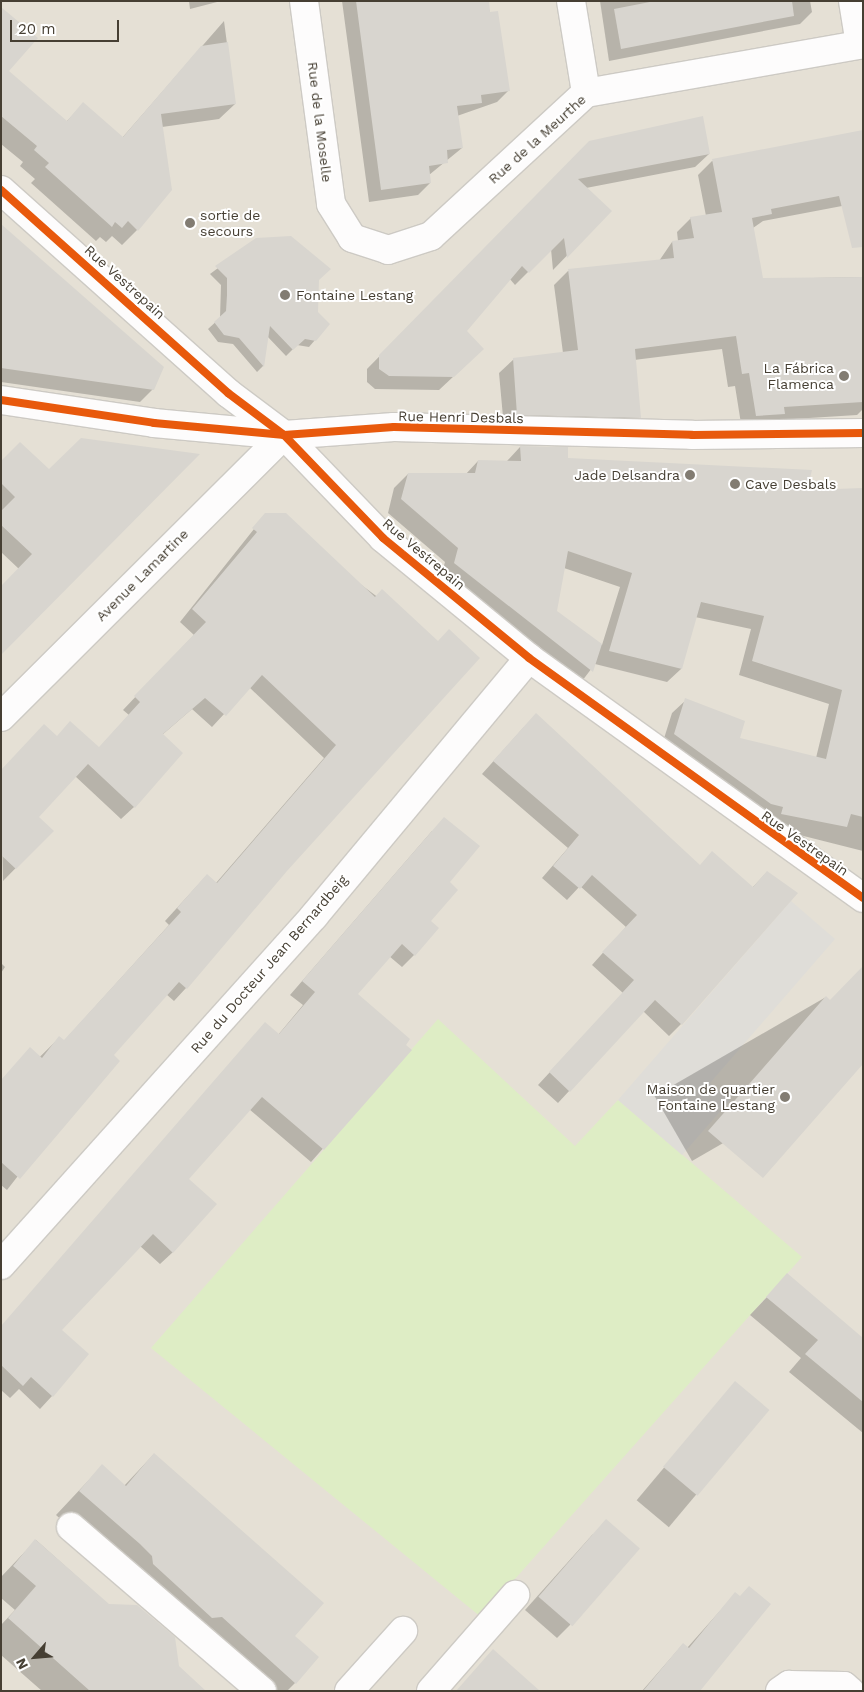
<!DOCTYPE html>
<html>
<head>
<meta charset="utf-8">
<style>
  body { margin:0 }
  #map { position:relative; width:864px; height:1692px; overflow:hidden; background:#f0eee8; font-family:"Work Sans",sans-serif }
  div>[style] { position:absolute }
  .residential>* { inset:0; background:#e5e0d5; transform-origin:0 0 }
  .green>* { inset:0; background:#deedc5 }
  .parking>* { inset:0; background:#dfddd8 }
  .shadow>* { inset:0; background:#0003; transform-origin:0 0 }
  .building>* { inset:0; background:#d8d5cf; transform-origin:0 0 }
  .roads { filter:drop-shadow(1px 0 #cdcac4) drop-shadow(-1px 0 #cdcac4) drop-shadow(0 1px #cdcac4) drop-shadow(0 -1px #cdcac4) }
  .minor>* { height:28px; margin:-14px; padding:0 14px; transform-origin:14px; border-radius:14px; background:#fdfcfc }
  .cycleway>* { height:8px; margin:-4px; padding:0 4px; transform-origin:4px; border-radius:4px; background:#e8590c }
  .dots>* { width:14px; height:14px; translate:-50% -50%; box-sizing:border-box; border:2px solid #fff; border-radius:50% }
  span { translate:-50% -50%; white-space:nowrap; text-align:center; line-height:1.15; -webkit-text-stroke:4px #fff; paint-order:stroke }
  .street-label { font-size:14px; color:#463f33 }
  .poi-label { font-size:14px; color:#463f33 }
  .left { translate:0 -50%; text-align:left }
  .right { translate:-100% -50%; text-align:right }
  .frame { position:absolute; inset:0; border:2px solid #463f33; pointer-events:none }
  .north { position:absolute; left:10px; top:1632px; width:50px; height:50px; -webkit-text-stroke:4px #fff; paint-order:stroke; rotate:243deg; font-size:14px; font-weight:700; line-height:20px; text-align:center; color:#463f33 }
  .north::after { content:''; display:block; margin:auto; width:18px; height:22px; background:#463f33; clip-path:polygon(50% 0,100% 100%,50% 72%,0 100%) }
  .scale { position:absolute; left:10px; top:20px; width:109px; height:22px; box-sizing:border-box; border:2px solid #463f33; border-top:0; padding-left:6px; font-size:15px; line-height:18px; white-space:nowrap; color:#463f33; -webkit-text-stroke:4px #fff; paint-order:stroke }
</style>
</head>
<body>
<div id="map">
  <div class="residential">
    <div style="left:1px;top:1px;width:862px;height:1690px"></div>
  </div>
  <div class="green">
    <div style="clip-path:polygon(438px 1019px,575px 1146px,618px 1100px,802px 1257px,481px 1617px,151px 1348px)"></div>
  </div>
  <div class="parking">
    <div style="clip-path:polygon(791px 901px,835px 939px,710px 1083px,730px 1100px,682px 1155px,618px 1100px)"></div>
  </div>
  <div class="shadow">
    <div style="clip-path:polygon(189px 1px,221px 1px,190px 9px)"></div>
    <div style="clip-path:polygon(342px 1px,487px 1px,509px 90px,497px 102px,457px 116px,462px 148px,429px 175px,430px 183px,418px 195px,369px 202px)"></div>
    <div style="clip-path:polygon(600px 1px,810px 1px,812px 12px,800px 24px,609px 61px)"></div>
    <div style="clip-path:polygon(1px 9px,7px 72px,66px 122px,83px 104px,122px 138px,224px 21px,235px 104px,219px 119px,162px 127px,137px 230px,122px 245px,112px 236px,106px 242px,100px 237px,96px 241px,31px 183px,35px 179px,20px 166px,23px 162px,1px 144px)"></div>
    <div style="clip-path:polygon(590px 142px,709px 154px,695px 167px,586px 188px,610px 211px,553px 270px,551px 249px,515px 285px,509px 278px,465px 331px,469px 362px,439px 390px,375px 389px,367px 382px,367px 369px)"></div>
    <div style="clip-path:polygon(712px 161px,863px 202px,763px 221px,753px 228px,762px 279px,863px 277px,863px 409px,857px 415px,777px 420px,742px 430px,735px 386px,728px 387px,722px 349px,634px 360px,639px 418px,625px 432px,504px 428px,499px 373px,514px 359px,563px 353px,554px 285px,568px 271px,659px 261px,672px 242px,678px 241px,677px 232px,691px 218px,706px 216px,698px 175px)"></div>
    <div style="clip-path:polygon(1px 226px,153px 389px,140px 402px,1px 382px)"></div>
    <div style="clip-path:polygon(257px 239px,317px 280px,315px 340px,309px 347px,297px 345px,286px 356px,267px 336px,263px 366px,257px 372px,233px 344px,218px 342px,208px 329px,220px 318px,221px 285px,210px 274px)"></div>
    <div style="clip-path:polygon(81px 439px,1px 653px,19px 569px,1px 552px,1px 463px,49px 471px)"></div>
    <div style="clip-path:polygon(evenodd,520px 447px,567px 459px,805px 491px,863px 770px,863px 851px,768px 827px,661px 748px,672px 713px,686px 700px,738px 739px,816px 758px,829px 704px,739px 675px,751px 629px,695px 617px,681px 669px,667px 682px,595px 664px,579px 685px,441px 576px,445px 562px,388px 513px,394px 488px,408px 474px,465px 475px,478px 461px,507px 461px,520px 447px,564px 568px,620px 587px,602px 645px,555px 611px,564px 568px)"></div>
    <div style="clip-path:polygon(266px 514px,438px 642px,286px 870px,186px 988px,174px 1001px,166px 994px,112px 1055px,7px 1190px,1px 1185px,1px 1095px,59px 1038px,64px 1041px,169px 925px,165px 921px,207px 875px,216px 883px,324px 758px,249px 687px,212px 727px,192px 709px,162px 735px,134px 807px,121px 819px,75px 776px,37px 817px,52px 831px,3px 881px,1px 772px,56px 737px,99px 748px,129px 715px,123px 710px,194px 635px,180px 622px)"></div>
    <div style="clip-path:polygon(524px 727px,699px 866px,752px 888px,767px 872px,681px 1024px,669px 1036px,643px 1011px,558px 1103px,538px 1085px,623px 993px,592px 965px,626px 927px,580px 886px,567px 900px,542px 878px,568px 848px,482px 774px)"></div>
    <div style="clip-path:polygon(432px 831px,448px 882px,414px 955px,402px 967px,389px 956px,356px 994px,410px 1050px,311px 1162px,249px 1109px,187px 1180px,173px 1252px,160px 1264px,140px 1246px,60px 1330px,52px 1396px,40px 1409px,19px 1389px,10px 1398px,1px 1390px,1px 1327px,278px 1035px,303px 1005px,290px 995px)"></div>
    <div style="clip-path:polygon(1px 963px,5px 967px,1px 973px)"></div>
    <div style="left:826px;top:997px;width:75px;height:198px;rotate:60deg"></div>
    <div style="clip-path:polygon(788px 1275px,863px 1340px,863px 1433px,789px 1372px,801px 1358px,750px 1315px)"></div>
    <div style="left:735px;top:1383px;width:42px;height:153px;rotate:40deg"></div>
    <div style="clip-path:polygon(154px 1454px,293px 1636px,295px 1683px,287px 1691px,254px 1691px,56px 1515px,102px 1466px,124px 1486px)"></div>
    <div style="clip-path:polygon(593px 1534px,570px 1625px,557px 1638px,525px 1610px)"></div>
    <div style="clip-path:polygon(36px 1540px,205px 1691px,42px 1691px,1px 1655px,1px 1625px,15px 1610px,1px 1598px,1px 1577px)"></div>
    <div style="clip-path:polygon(735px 1594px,696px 1691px,642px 1691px,683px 1644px,687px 1648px)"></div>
  </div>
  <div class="building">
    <div style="clip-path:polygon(356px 1px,489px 1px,490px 12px,498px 11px,510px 91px,481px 95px,482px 103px,457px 106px,463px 148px,447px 150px,448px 163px,429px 166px,431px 183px,381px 190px)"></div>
    <div style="clip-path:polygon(655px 1px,792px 1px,794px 16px,621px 49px,614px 9px)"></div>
    <div style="clip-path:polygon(1px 7px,38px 38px,9px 71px,67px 121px,83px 102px,123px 137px,201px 46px,228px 42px,236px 104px,161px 114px,172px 190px,138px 231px,128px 221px,122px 228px,115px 222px,112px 227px,45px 167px,49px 163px,34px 150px,37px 146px,1px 116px)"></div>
    <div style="clip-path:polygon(703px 116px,710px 154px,578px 179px,612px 211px,567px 258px,564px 238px,529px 273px,522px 266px,467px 331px,484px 349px,454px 377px,389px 376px,379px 369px,379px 355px,589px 141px)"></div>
    <div style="clip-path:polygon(863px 130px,863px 247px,852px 248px,839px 196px,771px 209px,772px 214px,752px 218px,763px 278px,863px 277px,863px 402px,784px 407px,785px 414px,756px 416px,749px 373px,742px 374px,736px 336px,635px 349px,641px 418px,517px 415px,513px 358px,578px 350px,568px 269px,674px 258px,672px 241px,694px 238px,690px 217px,722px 212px,712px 159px)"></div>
    <div style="clip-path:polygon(1px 224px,164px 367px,154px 390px,1px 368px)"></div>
    <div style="clip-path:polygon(291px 236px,331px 269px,319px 280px,318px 312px,330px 324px,316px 341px,305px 339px,293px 350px,270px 326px,264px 367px,239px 338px,224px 335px,214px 322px,226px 311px,227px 295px,227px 278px,215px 266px,256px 238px)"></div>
    <div style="clip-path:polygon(81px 438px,200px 454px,1px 655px,1px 586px,32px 554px,1px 525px,1px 511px,15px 497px,1px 483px,1px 461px,20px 442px,49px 469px)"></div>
    <div style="clip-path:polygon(520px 446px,568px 447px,568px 458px,812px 470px,807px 490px,863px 488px,863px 817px,851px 814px,847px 827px,781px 814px,783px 807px,771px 804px,674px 734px,685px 698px,745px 721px,740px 738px,826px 759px,842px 690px,752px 661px,764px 616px,701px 602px,682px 669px,609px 651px,632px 573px,568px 551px,557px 611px,602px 644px,593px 672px,454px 563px,458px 548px,401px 499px,408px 473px,475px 473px,478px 460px,521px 461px)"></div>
    <div style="clip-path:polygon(265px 513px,286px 513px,375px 597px,382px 589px,438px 641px,449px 629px,480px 658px,287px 871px,187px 989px,179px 982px,114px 1055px,120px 1061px,20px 1179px,1px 1162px,1px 1080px,30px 1047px,42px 1058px,59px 1036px,64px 1040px,181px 912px,177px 908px,207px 874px,217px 883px,336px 745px,262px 675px,226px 716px,205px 698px,163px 734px,183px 753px,135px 808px,88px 764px,39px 817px,54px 831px,16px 869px,1px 855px,1px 770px,44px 724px,57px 736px,70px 721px,99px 747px,140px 702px,134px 696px,206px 622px,192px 609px,257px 532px,252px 528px)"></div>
    <div style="clip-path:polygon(536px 713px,700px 865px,712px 851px,753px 887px,767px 871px,798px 893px,682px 1025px,655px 1000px,570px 1092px,549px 1072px,634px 980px,602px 952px,637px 915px,592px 875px,580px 889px,553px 866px,579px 835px,493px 761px)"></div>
    <div style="clip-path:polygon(444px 817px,480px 846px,450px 882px,458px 890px,431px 921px,439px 928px,415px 956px,402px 944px,358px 994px,410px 1039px,406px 1045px,412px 1050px,324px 1150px,262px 1097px,189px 1179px,217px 1204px,173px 1253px,153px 1234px,62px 1330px,89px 1354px,53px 1397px,31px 1377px,23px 1386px,1px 1365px,1px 1326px,265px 1022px,279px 1034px,315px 992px,302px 981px)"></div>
    <div style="clip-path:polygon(863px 966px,863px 1064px,763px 1178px,708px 1131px,826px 996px,830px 1000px)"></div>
    <div style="clip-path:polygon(787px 1273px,863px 1338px,863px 1402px,805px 1354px,818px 1340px,766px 1297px)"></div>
    <div style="left:735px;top:1381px;width:45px;height:112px;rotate:40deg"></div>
    <div style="clip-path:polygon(154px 1453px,324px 1603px,295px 1636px,319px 1657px,296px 1684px,222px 1617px,212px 1618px,153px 1564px,152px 1556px,140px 1544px,79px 1491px,102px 1464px,126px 1486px)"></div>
    <div style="left:606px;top:1519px;width:45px;height:103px;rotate:41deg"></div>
    <div style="clip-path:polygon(35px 1539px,109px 1604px,137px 1605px,175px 1637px,179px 1666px,206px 1691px,90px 1691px,8px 1618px,36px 1586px,13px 1566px)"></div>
    <div style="clip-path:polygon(749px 1586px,771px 1604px,700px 1691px,643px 1691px,683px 1643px,689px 1648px,735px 1592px,740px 1596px)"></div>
    <div style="clip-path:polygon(493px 1649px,540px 1691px,456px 1691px)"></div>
  </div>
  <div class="roads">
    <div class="minor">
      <div style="left:304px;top:1px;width:205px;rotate:82.4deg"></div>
      <div style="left:331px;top:204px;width:40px;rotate:58deg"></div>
      <div style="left:352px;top:238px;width:38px;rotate:18deg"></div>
      <div style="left:388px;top:250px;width:45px;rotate:-18deg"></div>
      <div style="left:431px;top:236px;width:211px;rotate:-42.7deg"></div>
      <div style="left:586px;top:93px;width:281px;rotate:-10deg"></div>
      <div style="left:571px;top:1px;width:93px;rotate:80.7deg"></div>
      <div style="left:853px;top:1px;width:44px;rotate:80.8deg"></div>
      <div style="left:1px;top:190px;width:305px;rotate:41.8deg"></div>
      <div style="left:228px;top:393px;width:70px;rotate:36.9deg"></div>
      <div style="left:284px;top:435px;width:143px;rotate:46.1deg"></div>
      <div style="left:383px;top:538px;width:189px;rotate:39.4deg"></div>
      <div style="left:529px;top:658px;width:411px;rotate:35.7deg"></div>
      <div style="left:1px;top:400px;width:155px;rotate:8.5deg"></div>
      <div style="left:154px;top:423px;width:131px;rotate:5.3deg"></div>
      <div style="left:284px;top:435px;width:110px;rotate:-4.2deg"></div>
      <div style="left:394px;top:427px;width:298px;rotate:1.5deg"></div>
      <div style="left:692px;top:435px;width:171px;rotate:-0.7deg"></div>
      <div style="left:1px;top:717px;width:400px;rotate:-44.9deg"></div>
      <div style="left:1px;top:1265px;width:469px;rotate:-48.1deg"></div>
      <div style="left:314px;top:916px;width:336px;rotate:-50.2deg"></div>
      <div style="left:71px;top:1527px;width:252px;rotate:40.7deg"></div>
      <div style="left:349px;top:1691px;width:81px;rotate:-48deg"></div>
      <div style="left:431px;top:1691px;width:128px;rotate:-48.8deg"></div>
      <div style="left:780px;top:1691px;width:11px;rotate:-34deg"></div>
      <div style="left:789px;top:1685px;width:55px;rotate:1deg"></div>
      <div style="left:844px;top:1686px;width:8px;rotate:40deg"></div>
    </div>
  </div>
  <div class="cycleway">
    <div style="left:1px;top:190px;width:305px;rotate:41.8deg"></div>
    <div style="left:228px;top:393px;width:70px;rotate:36.9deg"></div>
    <div style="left:284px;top:435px;width:143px;rotate:46.1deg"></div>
    <div style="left:383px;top:538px;width:189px;rotate:39.4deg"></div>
    <div style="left:529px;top:658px;width:411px;rotate:35.7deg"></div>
    <div style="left:1px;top:400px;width:155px;rotate:8.5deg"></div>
    <div style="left:154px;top:423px;width:131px;rotate:5.3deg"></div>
    <div style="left:284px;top:435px;width:110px;rotate:-4.2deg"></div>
    <div style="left:394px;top:427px;width:298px;rotate:1.5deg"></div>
    <div style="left:692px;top:435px;width:171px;rotate:-0.7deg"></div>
  </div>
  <div class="dots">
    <div style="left:190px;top:223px;background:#827c72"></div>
    <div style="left:285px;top:295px;background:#827c72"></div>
    <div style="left:844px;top:376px;background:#827c72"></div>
    <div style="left:690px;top:475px;background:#827c72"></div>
    <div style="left:735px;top:484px;background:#827c72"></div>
    <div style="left:785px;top:1097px;background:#827c72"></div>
  </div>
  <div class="street-label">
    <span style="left:320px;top:122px;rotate:83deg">Rue de la Moselle</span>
    <span style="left:537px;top:139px;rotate:-42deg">Rue de la Meurthe</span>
    <span style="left:125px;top:282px;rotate:42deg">Rue Vestrepain</span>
    <span style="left:461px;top:417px;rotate:1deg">Rue Henri Desbals</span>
    <span style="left:424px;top:554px;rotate:40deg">Rue Vestrepain</span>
    <span style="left:142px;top:575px;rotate:-45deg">Avenue Lamartine</span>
    <span style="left:805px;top:843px;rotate:35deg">Rue Vestrepain</span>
    <span style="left:269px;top:964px;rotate:-49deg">Rue du Docteur Jean Bernardbeig</span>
  </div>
  <div class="poi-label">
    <span class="left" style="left:200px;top:223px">sortie de<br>secours</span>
    <span class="left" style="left:296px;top:295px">Fontaine Lestang</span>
    <span class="right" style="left:834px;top:376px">La Fábrica<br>Flamenca</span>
    <span class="right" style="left:680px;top:475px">Jade Delsandra</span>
    <span class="left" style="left:745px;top:484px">Cave Desbals</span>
    <span class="right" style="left:775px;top:1097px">Maison de quartier<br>Fontaine Lestang</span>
  </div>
  <div class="frame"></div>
  <div class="north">N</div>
  <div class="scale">20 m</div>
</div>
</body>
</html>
